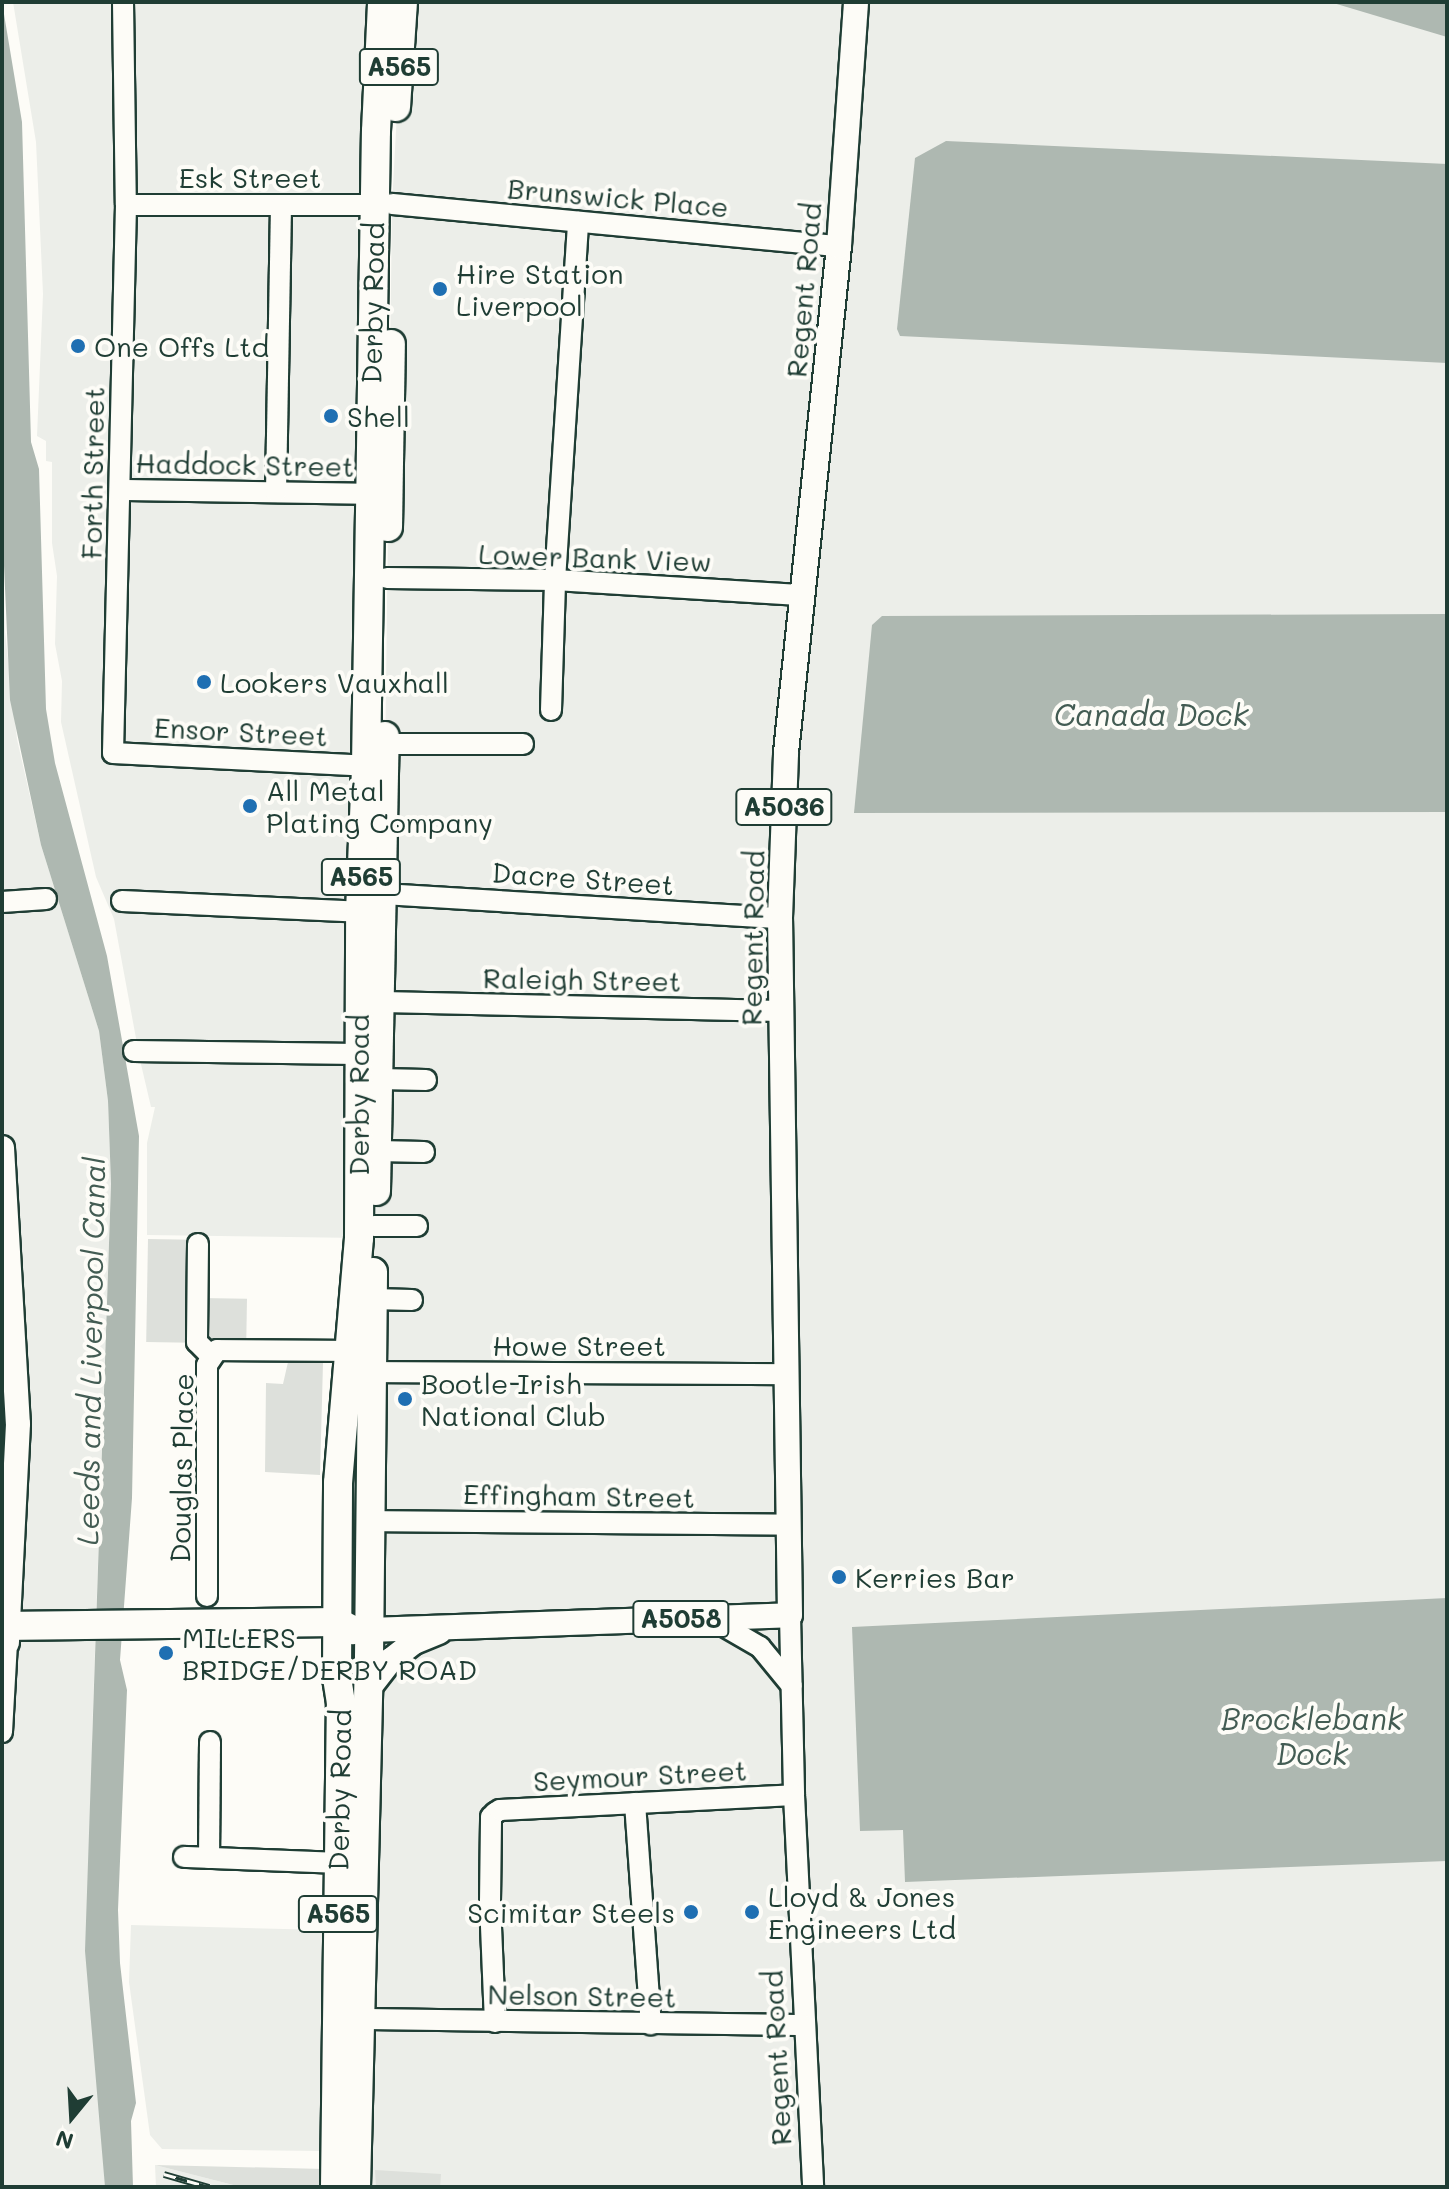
<!DOCTYPE html>
<html>
<head>
<meta charset="utf-8">
<style>
  body { margin:0 }
  #map { position:relative; width:1449px; height:2189px; overflow:hidden; background:#fdfcf7; font-family:Mali,sans-serif }
  div>[style] { position:absolute }
  .built>* { inset:0; background:#eceee9 }
  .green>* { inset:0; background:#dde0db; transform-origin:0 0 }
  .water>* { inset:0; background:#aeb8b1 }
  .roads { filter:drop-shadow(2px 0 #1f3d34) drop-shadow(-2px 0 #1f3d34) drop-shadow(0 2px #1f3d34) drop-shadow(0 -2px #1f3d34) }
  .minor>* { height:20px; margin:-10px; padding:0 10px; transform-origin:10px; border-radius:10px; background:#fdfcf7 }
  .major>* { height:24px; margin:-12px; padding:0 12px; transform-origin:12px; border-radius:12px; background:#fdfcf7 }
  .highway>* { height:28px; margin:-14px; padding:0 14px; transform-origin:14px; border-radius:14px; background:#fdfcf7 }
  .rail>* { height:7px; margin-top:-3.5px; transform-origin:0; background:repeating-linear-gradient(90deg,#fdfcf7 0 12px,#1f3d34 0 24px); box-sizing:border-box; border-block:2px solid #1f3d34 }
  .dots>* { width:22px; height:22px; translate:-50% -50%; box-sizing:border-box; border:4px solid #fdfcf7; border-radius:50% }
  span { translate:-50% -50%; white-space:nowrap; text-align:center; line-height:1.15; -webkit-text-stroke:8px #fdfcf7; paint-order:stroke }
  .shield-label span { padding:2px 6px; background:#fdfcf7; border:2px solid; border-radius:6px; -webkit-text-stroke-width:0 }
  .shield-label { font-size:26px; color:#1f3d34; font-weight:700 }
  .street-label { font-size:28px; color:#1f3d34 }
  .poi-label { font-size:28px; color:#1f3d34 }
  .left { translate:0 -50%; text-align:left }
  .right { translate:-100% -50%; text-align:right }
  .water-label { font-size:30px; color:#435c53; font-style:italic }
  .frame { position:absolute; inset:0; border:4px solid #1f3d34; pointer-events:none }
  .north { position:absolute; left:32px; top:2077px; width:80px; height:80px; -webkit-text-stroke:6px #fdfcf7; paint-order:stroke; rotate:198deg; font-size:22px; font-weight:700; line-height:32px; text-align:center; color:#1f3d34 }
  .north::after { content:''; display:block; margin:auto; width:28px; height:36px; background:#1f3d34; clip-path:polygon(50% 0,100% 100%,50% 72%,0 100%) }
</style>
</head>
<body>
<div id="map">
  <div class="built">
    <div style="clip-path:polygon(13px 2px,382px 2px,359px 1238px,147px 1235px,147px 1143px,155px 1107px,151px 1107px,140px 1060px,114px 919px,96px 877px,61px 722px,62px 681px,55px 644px,57px 576px,52px 543px,52px 462px,46px 461px,46px 441px,37px 436px,43px 294px,36px 142px)"></div>
    <div style="clip-path:polygon(403px 2px,1447px 2px,1447px 2187px,356px 2187px,370px 1372px,385px 766px,392px 204px)"></div>
    <div style="clip-path:polygon(2px 521px,5px 632px,17px 739px,41px 845px,99px 1031px,108px 1101px,111px 1184px,92px 1738px,105px 2187px,2px 2187px)"></div>
    <div style="clip-path:polygon(131px 1925px,324px 1930px,321px 2151px,162px 2149px,150px 2135px,129px 1982px)"></div>
    <div style="clip-path:polygon(155px 2165px,241px 2187px,156px 2187px)"></div>
  </div>
  <div class="green">
    <div style="left:148px;top:1239px;width:45px;height:103px;rotate:1deg"></div>
    <div style="left:201px;top:1298px;width:46px;height:43px;rotate:1deg"></div>
    <div style="clip-path:polygon(288px 1362px,323px 1363px,320px 1475px,265px 1472px,266px 1383px,283px 1384px)"></div>
    <div style="clip-path:polygon(155px 2165px,324px 2169px,322px 2187px,241px 2187px)"></div>
    <div style="clip-path:polygon(375px 2170px,441px 2174px,440px 2187px,376px 2187px)"></div>
  </div>
  <div class="water">
    <div style="clip-path:polygon(2px 2px,22px 122px,31px 442px,39px 469px,46px 709px,55px 763px,107px 956px,139px 1136px,132px 1498px,120px 1660px,127px 1690px,118px 1910px,120px 1963px,136px 2103px,131px 2121px,133px 2187px,105px 2187px,85px 1951px,111px 1184px,108px 1101px,99px 1031px,41px 845px,10px 700px,2px 521px)"></div>
    <div style="clip-path:polygon(1330px 2px,1447px 2px,1447px 37px)"></div>
    <div style="clip-path:polygon(946px 141px,1447px 164px,1447px 363px,900px 336px,897px 329px,915px 158px)"></div>
    <div style="clip-path:polygon(1447px 614px,1447px 812px,854px 813px,872px 625px,882px 616px)"></div>
    <div style="clip-path:polygon(1447px 1598px,1447px 1861px,905px 1882px,903px 1830px,860px 1831px,852px 1627px)"></div>
  </div>
  <div class="roads">
    <div class="minor">
      <div style="left:123px;top:2px;width:203px;rotate:89.2deg"></div>
      <div style="left:126px;top:205px;width:548px;rotate:91.36deg"></div>
      <div style="left:113px;top:753px;width:253px;rotate:2.9deg"></div>
      <div style="left:392px;top:204px;width:449px;rotate:5.4deg"></div>
      <div style="left:126px;top:205px;width:248px"></div>
      <div style="left:120px;top:490px;width:250px;rotate:0.9deg"></div>
      <div style="left:276px;top:492px;width:286px;rotate:-89deg"></div>
      <div style="left:387px;top:578px;width:168px;rotate:0.7deg"></div>
      <div style="left:555px;top:580px;width:245px;rotate:3.5deg"></div>
      <div style="left:551px;top:710px;width:130px;rotate:-88.2deg"></div>
      <div style="left:555px;top:580px;width:359px;rotate:-86.3deg"></div>
      <div style="left:385px;top:744px;width:138px"></div>
      <div style="left:383px;top:894px;width:398px;rotate:3.5deg"></div>
      <div style="left:122px;top:901px;width:238px;rotate:2.6deg"></div>
      <div style="left:2px;top:902px;width:44px;rotate:-3.9deg"></div>
      <div style="left:382px;top:1002px;width:399px;rotate:1.3deg"></div>
      <div style="left:134px;top:1051px;width:223px;rotate:0.8deg"></div>
      <div style="left:379px;top:1079px;width:47px;rotate:1.2deg"></div>
      <div style="left:378px;top:1151px;width:46px;rotate:1.2deg"></div>
      <div style="left:374px;top:1226px;width:43px"></div>
      <div style="left:198px;top:1244px;width:98px;rotate:90.6deg"></div>
      <div style="left:197px;top:1342px;width:21px;rotate:45deg"></div>
      <div style="left:372px;top:1299px;width:40px;rotate:1.4deg"></div>
      <div style="left:370px;top:1372px;width:417px;rotate:0.3deg"></div>
      <div style="left:368px;top:1521px;width:422px;rotate:0.5deg"></div>
      <div style="left:207px;top:1596px;width:231px;rotate:-90deg"></div>
      <div style="left:207px;top:1365px;width:18px;rotate:-56deg"></div>
      <div style="left:217px;top:1350px;width:131px;rotate:0.4deg"></div>
      <div style="left:790px;top:1615px;width:180px;rotate:88.7deg"></div>
      <div style="left:794px;top:1795px;width:392px;rotate:87.2deg"></div>
      <div style="left:710px;top:1618px;width:58px;rotate:30.1deg"></div>
      <div style="left:760px;top:1647px;width:50px;rotate:50.6deg"></div>
      <div style="left:2px;top:1732px;width:89px;rotate:-86.8deg"></div>
      <div style="left:635px;top:1803px;width:222px;rotate:85.9deg"></div>
      <div style="left:184px;top:1857px;width:153px;rotate:2.2deg"></div>
      <div style="left:209px;top:1858px;width:116px;rotate:-89.5deg"></div>
      <div style="left:359px;top:2019px;width:446px;rotate:0.8deg"></div>
      <div style="left:495px;top:2022px;width:120px;rotate:-92.4deg"></div>
      <div style="left:490px;top:1902px;width:85px;rotate:-89.3deg"></div>
      <div style="left:491px;top:1817px;width:6px;rotate:-45deg"></div>
      <div style="left:495px;top:1813px;width:6px;rotate:-31deg"></div>
      <div style="left:500px;top:1810px;width:294px;rotate:-2.9deg"></div>
    </div>
    <div class="major">
      <div style="left:2px;top:1148px;width:276px;rotate:86.7deg"></div>
      <div style="left:18px;top:1424px;width:219px;rotate:92.9deg"></div>
      <div style="left:369px;top:1630px;width:421px;rotate:-2deg"></div>
      <div style="left:790px;top:1615px;width:697px;rotate:-90.82deg"></div>
      <div style="left:780px;top:918px;width:166px;rotate:-87.9deg"></div>
      <div style="left:786px;top:752px;width:509px;rotate:-84.02deg"></div>
      <div style="left:839px;top:246px;width:245px;rotate:-86deg"></div>
      <div style="left:368px;top:1689px;width:37px;rotate:-52deg"></div>
      <div style="left:391px;top:1660px;width:29px;rotate:-38deg"></div>
      <div style="left:414px;top:1642px;width:27px;rotate:-22deg"></div>
    </div>
    <div class="highway">
      <div style="left:396px;top:107px;width:105px;rotate:-86.2deg"></div>
      <div style="left:388px;top:527px;width:183px;rotate:-89.1deg"></div>
      <div style="left:376px;top:1191px;width:455px;rotate:-88.9deg"></div>
      <div style="left:2px;top:1626px;width:335px;rotate:-0.7deg"></div>
      <div style="left:337px;top:1622px;width:18px;rotate:27deg"></div>
      <div style="left:335px;top:2187px;width:484px;rotate:-89.3deg"></div>
      <div style="left:341px;top:1703px;width:25px;rotate:-99deg"></div>
      <div style="left:337px;top:1678px;width:195px;rotate:-89.7deg"></div>
      <div style="left:338px;top:1483px;width:246px;rotate:-85.1deg"></div>
      <div style="left:359px;top:1238px;width:326px;rotate:-89.8deg"></div>
      <div style="left:360px;top:912px;width:146px;rotate:-87.6deg"></div>
      <div style="left:366px;top:766px;width:635px;rotate:-89.1deg"></div>
      <div style="left:376px;top:131px;width:129px;rotate:-87.3deg"></div>
      <div style="left:356px;top:2187px;width:530px;rotate:-88.59deg"></div>
      <div style="left:369px;top:1657px;width:385px;rotate:-89.4deg"></div>
    </div>
  </div>
  <div class="rail">
    <div style="left:164px;top:2174px;width:47px;rotate:16.1deg"></div>
  </div>
  <div class="dots">
    <div style="left:440px;top:289px;background:#1f6fb2"></div>
    <div style="left:78px;top:346px;background:#1f6fb2"></div>
    <div style="left:331px;top:416px;background:#1f6fb2"></div>
    <div style="left:204px;top:682px;background:#1f6fb2"></div>
    <div style="left:250px;top:806px;background:#1f6fb2"></div>
    <div style="left:405px;top:1399px;background:#1f6fb2"></div>
    <div style="left:839px;top:1577px;background:#1f6fb2"></div>
    <div style="left:166px;top:1653px;background:#1f6fb2"></div>
    <div style="left:691px;top:1912px;background:#1f6fb2"></div>
    <div style="left:752px;top:1912px;background:#1f6fb2"></div>
  </div>
  <div class="shield-label">
    <span style="left:399px;top:67px">A565</span>
    <span style="left:784px;top:807px">A5036</span>
    <span style="left:361px;top:877px">A565</span>
    <span style="left:681px;top:1619px">A5058</span>
    <span style="left:338px;top:1914px">A565</span>
  </div>
  <div class="street-label">
    <span style="left:250px;top:177px">Esk Street</span>
    <span style="left:618px;top:197px;rotate:5deg">Brunswick Place</span>
    <span style="left:803px;top:290px;rotate:-85deg">Regent Road</span>
    <span style="left:372px;top:303px;rotate:-89deg">Derby Road</span>
    <span style="left:245px;top:464px;rotate:1deg">Haddock Street</span>
    <span style="left:92px;top:473px;rotate:-89deg">Forth Street</span>
    <span style="left:595px;top:557px;rotate:2deg">Lower Bank View</span>
    <span style="left:241px;top:731px;rotate:3deg">Ensor Street</span>
    <span style="left:583px;top:878px;rotate:4deg">Dacre Street</span>
    <span style="left:752px;top:938px;rotate:-89deg">Regent Road</span>
    <span style="left:582px;top:979px;rotate:1deg">Raleigh Street</span>
    <span style="left:358px;top:1095px;rotate:-90deg">Derby Road</span>
    <span style="left:579px;top:1345px">Howe Street</span>
    <span style="left:181px;top:1468px;rotate:-89deg">Douglas Place</span>
    <span style="left:579px;top:1495px;rotate:1deg">Effingham Street</span>
    <span style="left:640px;top:1775px;rotate:-3deg">Seymour Street</span>
    <span style="left:339px;top:1790px;rotate:-89deg">Derby Road</span>
    <span style="left:582px;top:1995px;rotate:1deg">Nelson Street</span>
    <span style="left:776px;top:2058px;rotate:-93deg">Regent Road</span>
  </div>
  <div class="poi-label">
    <span class="left" style="left:456px;top:289px">Hire Station<br>Liverpool</span>
    <span class="left" style="left:94px;top:346px">One Offs Ltd</span>
    <span class="left" style="left:347px;top:416px">Shell</span>
    <span class="left" style="left:220px;top:682px">Lookers Vauxhall</span>
    <span class="left" style="left:266px;top:806px">All Metal<br>Plating Company</span>
    <span class="left" style="left:421px;top:1399px">Bootle Irish<br>National Club</span>
    <span class="left" style="left:855px;top:1577px">Kerries Bar</span>
    <span class="left" style="left:182px;top:1653px">MILLERS<br>BRIDGE/DERBY ROAD</span>
    <span class="left" style="left:768px;top:1912px">Lloyd &amp; Jones<br>Engineers Ltd</span>
    <span class="right" style="left:675px;top:1912px">Scimitar Steels</span>
  </div>
  <div class="water-label">
    <span style="left:1151px;top:714px">Canada Dock</span>
    <span style="left:90px;top:1351px;rotate:-89deg">Leeds and Liverpool Canal</span>
    <span style="left:1312px;top:1735px">Brocklebank<br>Dock</span>
  </div>
  <div class="frame"></div>
  <div class="north">N</div>
</div>
</body>
</html>
